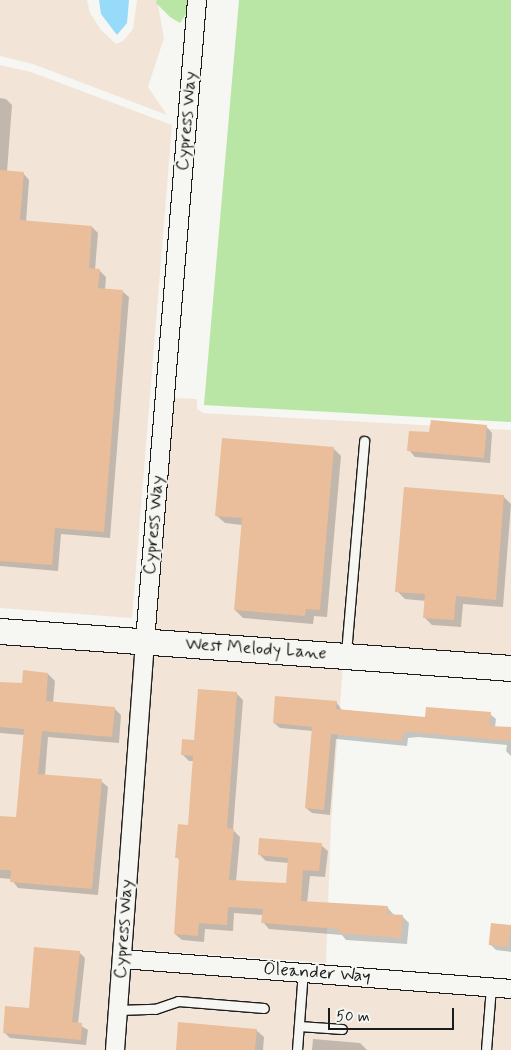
<!DOCTYPE html>
<html>
<head>
<meta charset="utf-8">
<style>
  body { margin:0 }
  #map { position:relative; width:511px; height:1050px; overflow:hidden; background:#f6f6f2; font-family:Mynerve,sans-serif }
  div>[style] { position:absolute }
  .built>* { inset:0; background:#f2e5d8 }
  .green>* { inset:0; background:#b9e6a4 }
  .water>* { inset:0; background:#97daf9 }
  .shadow>* { inset:0; background:#0003 }
  .building>* { inset:0; background:#eabe9a; transform-origin:0 0 }
  .roads { filter:drop-shadow(1px 0 #1c1c1c) drop-shadow(-1px 0 #1c1c1c) drop-shadow(0 1px #1c1c1c) drop-shadow(0 -1px #1c1c1c) }
  .lane>* { height:9px; margin:-4.5px; padding:0 4.5px; transform-origin:4.5px; border-radius:4.5px; background:#f6f6f2 }
  .street>* { height:18px; margin:-9px; padding:0 9px; transform-origin:9px; border-radius:9px; background:#f6f6f2 }
  .secondary>* { height:25px; margin:-12.5px; padding:0 12.5px; transform-origin:12.5px; border-radius:12.5px; background:#f6f6f2 }
  span { translate:-50% -50%; white-space:nowrap; text-align:center; line-height:1.15; -webkit-text-stroke:4px #f6f6f2; paint-order:stroke }
  .street-label { font-size:18px; color:#1c1c1c }
  .scale { position:absolute; left:328px; top:1008px; width:126px; height:22px; box-sizing:border-box; border:2px solid #1c1c1c; border-top:0; padding-left:6px; font-size:15px; line-height:18px; white-space:nowrap; color:#1c1c1c; -webkit-text-stroke:4px #f6f6f2; paint-order:stroke }
</style>
</head>
<body>
<div id="map">
  <div class="built">
    <div style="clip-path:polygon(0 0,87px 0,90px 13px,101px 30px,116px 44px,123px 41px,133px 29px,137px 0,157px 0,164px 38px,148px 87px,167px 115px,33px 64px,0 56px)"></div>
    <div style="clip-path:polygon(0 65px,31px 72px,172px 125px,132px 618px,0 608px)"></div>
    <div style="clip-path:polygon(173px 398px,197px 399px,197px 409px,203px 413px,511px 430px,511px 658px,155px 632px)"></div>
    <div style="clip-path:polygon(0 640px,136px 650px,106px 1050px,0 1050px)"></div>
    <div style="clip-path:polygon(153px 652px,343px 666px,331px 823px,326px 963px,132px 949px)"></div>
    <div style="clip-path:polygon(130px 969px,511px 999px,511px 1050px,124px 1050px)"></div>
  </div>
  <div class="green">
    <div style="clip-path:polygon(157px 0,188px 0,187px 13px,180px 23px,170px 17px,156px 3px)"></div>
    <div style="clip-path:polygon(239px 0,511px 0,511px 422px,204px 405px)"></div>
  </div>
  <div class="water">
    <div style="clip-path:polygon(99px 0,129px 0,127px 23px,117px 35px,101px 14px)"></div>
  </div>
  <div class="shadow">
    <div style="clip-path:polygon(0 98px,6px 99px,12px 105px,7px 172px,23px 173px,29px 180px,26px 222px,92px 227px,98px 233px,95px 270px,99px 270px,106px 277px,105px 290px,122px 291px,129px 297px,110px 538px,61px 534px,58px 571px,0 566px)"></div>
    <div style="clip-path:polygon(486px 426px,492px 433px,490px 463px,415px 457px,409px 450px)"></div>
    <div style="clip-path:polygon(333px 448px,341px 456px,327px 617px,314px 616px,313px 624px,243px 618px,235px 610px,242px 525px,225px 523px,217px 516px)"></div>
    <div style="clip-path:polygon(503px 496px,511px 504px,503px 607px,463px 604px,461px 627px,432px 625px,424px 617px,426px 601px,405px 599px,397px 591px)"></div>
    <div style="clip-path:polygon(48px 674px,55px 681px,53px 703px,114px 708px,121px 715px,119px 743px,48px 737px,45px 775px,101px 781px,108px 787px,98px 895px,18px 888px,11px 879px,0 878px,0 817px,17px 819px,24px 735px,0 733px,0 683px,23px 685px)"></div>
    <div style="clip-path:polygon(236px 693px,243px 700px,233px 830px,240px 837px,236px 882px,287px 885px,289px 863px,266px 861px,259px 854px,321px 845px,328px 851px,325px 877px,310px 876px,307px 903px,387px 907px,394px 915px,402px 916px,409px 923px,407px 944px,346px 940px,342px 935px,269px 929px,263px 922px,263px 915px,234px 913px,233px 931px,205px 929px,204px 942px,182px 940px,175px 934px,180px 861px,177px 857px,189px 826px,194px 761px,189px 761px,182px 754px)"></div>
    <div style="clip-path:polygon(336px 702px,342px 710px,426px 718px,490px 714px,496px 719px,495px 727px,511px 729px,511px 756px,506px 751px,507px 745px,418px 737px,408px 738px,407px 746px,336px 739px,330px 815px,312px 813px,306px 808px,313px 731px,280px 728px,274px 723px)"></div>
    <div style="clip-path:polygon(511px 926px,511px 952px,496px 950px,490px 944px)"></div>
    <div style="clip-path:polygon(79px 952px,85px 958px,78px 1024px,88px 1030px,86px 1045px,10px 1038px,4px 1032px,30px 1009px)"></div>
    <div style="clip-path:polygon(256px 1030px,264px 1037px,263px 1050px,177px 1050px)"></div>
    <div style="clip-path:polygon(313px 1039px,360px 1043px,367px 1050px,312px 1050px)"></div>
  </div>
  <div class="building">
    <div style="clip-path:polygon(0 170px,24px 172px,20px 220px,92px 226px,89px 268px,100px 269px,98px 288px,123px 290px,104px 532px,55px 528px,52px 565px,0 561px)"></div>
    <div style="clip-path:polygon(431px 420px,487px 425px,484px 458px,407px 451px,409px 431px,429px 432px)"></div>
    <div style="clip-path:polygon(222px 438px,334px 447px,320px 610px,306px 609px,305px 616px,234px 610px,242px 518px,215px 516px)"></div>
    <div style="clip-path:polygon(404px 487px,504px 495px,496px 600px,456px 596px,454px 620px,423px 618px,425px 594px,395px 592px)"></div>
    <div style="clip-path:polygon(23px 670px,48px 673px,46px 701px,115px 707px,112px 737px,42px 731px,38px 774px,102px 779px,92px 889px,10px 882px,11px 870px,0 870px,0 816px,16px 817px,24px 729px,0 727px,0 682px,22px 683px)"></div>
    <div style="clip-path:polygon(198px 689px,237px 692px,227px 828px,234px 829px,229px 880px,286px 883px,288px 858px,258px 855px,259px 838px,322px 843px,319px 871px,303px 870px,301px 901px,388px 906px,387px 914px,403px 915px,401px 938px,338px 933px,339px 929px,261px 923px,263px 909px,228px 907px,227px 925px,199px 923px,198px 936px,174px 934px,179px 858px,175px 858px,178px 824px,188px 825px,193px 756px,181px 755px,182px 739px,194px 740px)"></div>
    <div style="clip-path:polygon(275px 696px,337px 701px,336px 709px,425px 717px,426px 707px,491px 712px,490px 726px,511px 727px,511px 741px,411px 732px,403px 733px,402px 741px,331px 734px,324px 810px,305px 808px,312px 727px,273px 723px)"></div>
    <div style="left:491px;top:923px;width:20px;height:22px;rotate:6deg"></div>
    <div style="clip-path:polygon(34px 947px,80px 951px,72px 1022px,82px 1023px,81px 1040px,3px 1033px,5px 1006px,29px 1008px)"></div>
    <div style="clip-path:polygon(178px 1022px,257px 1029px,255px 1050px,176px 1050px)"></div>
  </div>
  <div class="roads">
    <div class="lane">
      <div style="left:346px;top:653px;width:213px;rotate:-85.1deg"></div>
      <div style="left:118px;top:1010px;width:37px;rotate:-2deg"></div>
      <div style="left:155px;top:1009px;width:24px;rotate:-19deg"></div>
      <div style="left:178px;top:1001px;width:86px;rotate:4.7deg"></div>
      <div style="left:299px;top:1026px;width:43px;rotate:4deg"></div>
      <div style="left:297px;top:1050px;width:79px;rotate:-85.7deg"></div>
      <div style="left:486px;top:1050px;width:63px;rotate:-85.5deg"></div>
    </div>
    <div class="street">
      <div style="left:122px;top:959px;width:390px;rotate:4.4deg"></div>
      <div style="left:115px;top:1050px;width:410px;rotate:-85.8deg"></div>
      <div style="left:145px;top:641px;width:643px;rotate:-85.36deg"></div>
    </div>
    <div class="secondary">
      <div style="left:0;top:631px;width:512px;rotate:4.14deg"></div>
    </div>
  </div>
  <div class="street-label">
    <span style="left:187px;top:121px;rotate:-85deg">Cypress Way</span>
    <span style="left:154px;top:525px;rotate:-85deg">Cypress Way</span>
    <span style="left:256px;top:649px;rotate:4deg">West Melody Lane</span>
    <span style="left:124px;top:929px;rotate:-86deg">Cypress Way</span>
    <span style="left:317px;top:973px;rotate:4deg">Oleander Way</span>
  </div>
  <div class="scale">50 m</div>
</div>
</body>
</html>
